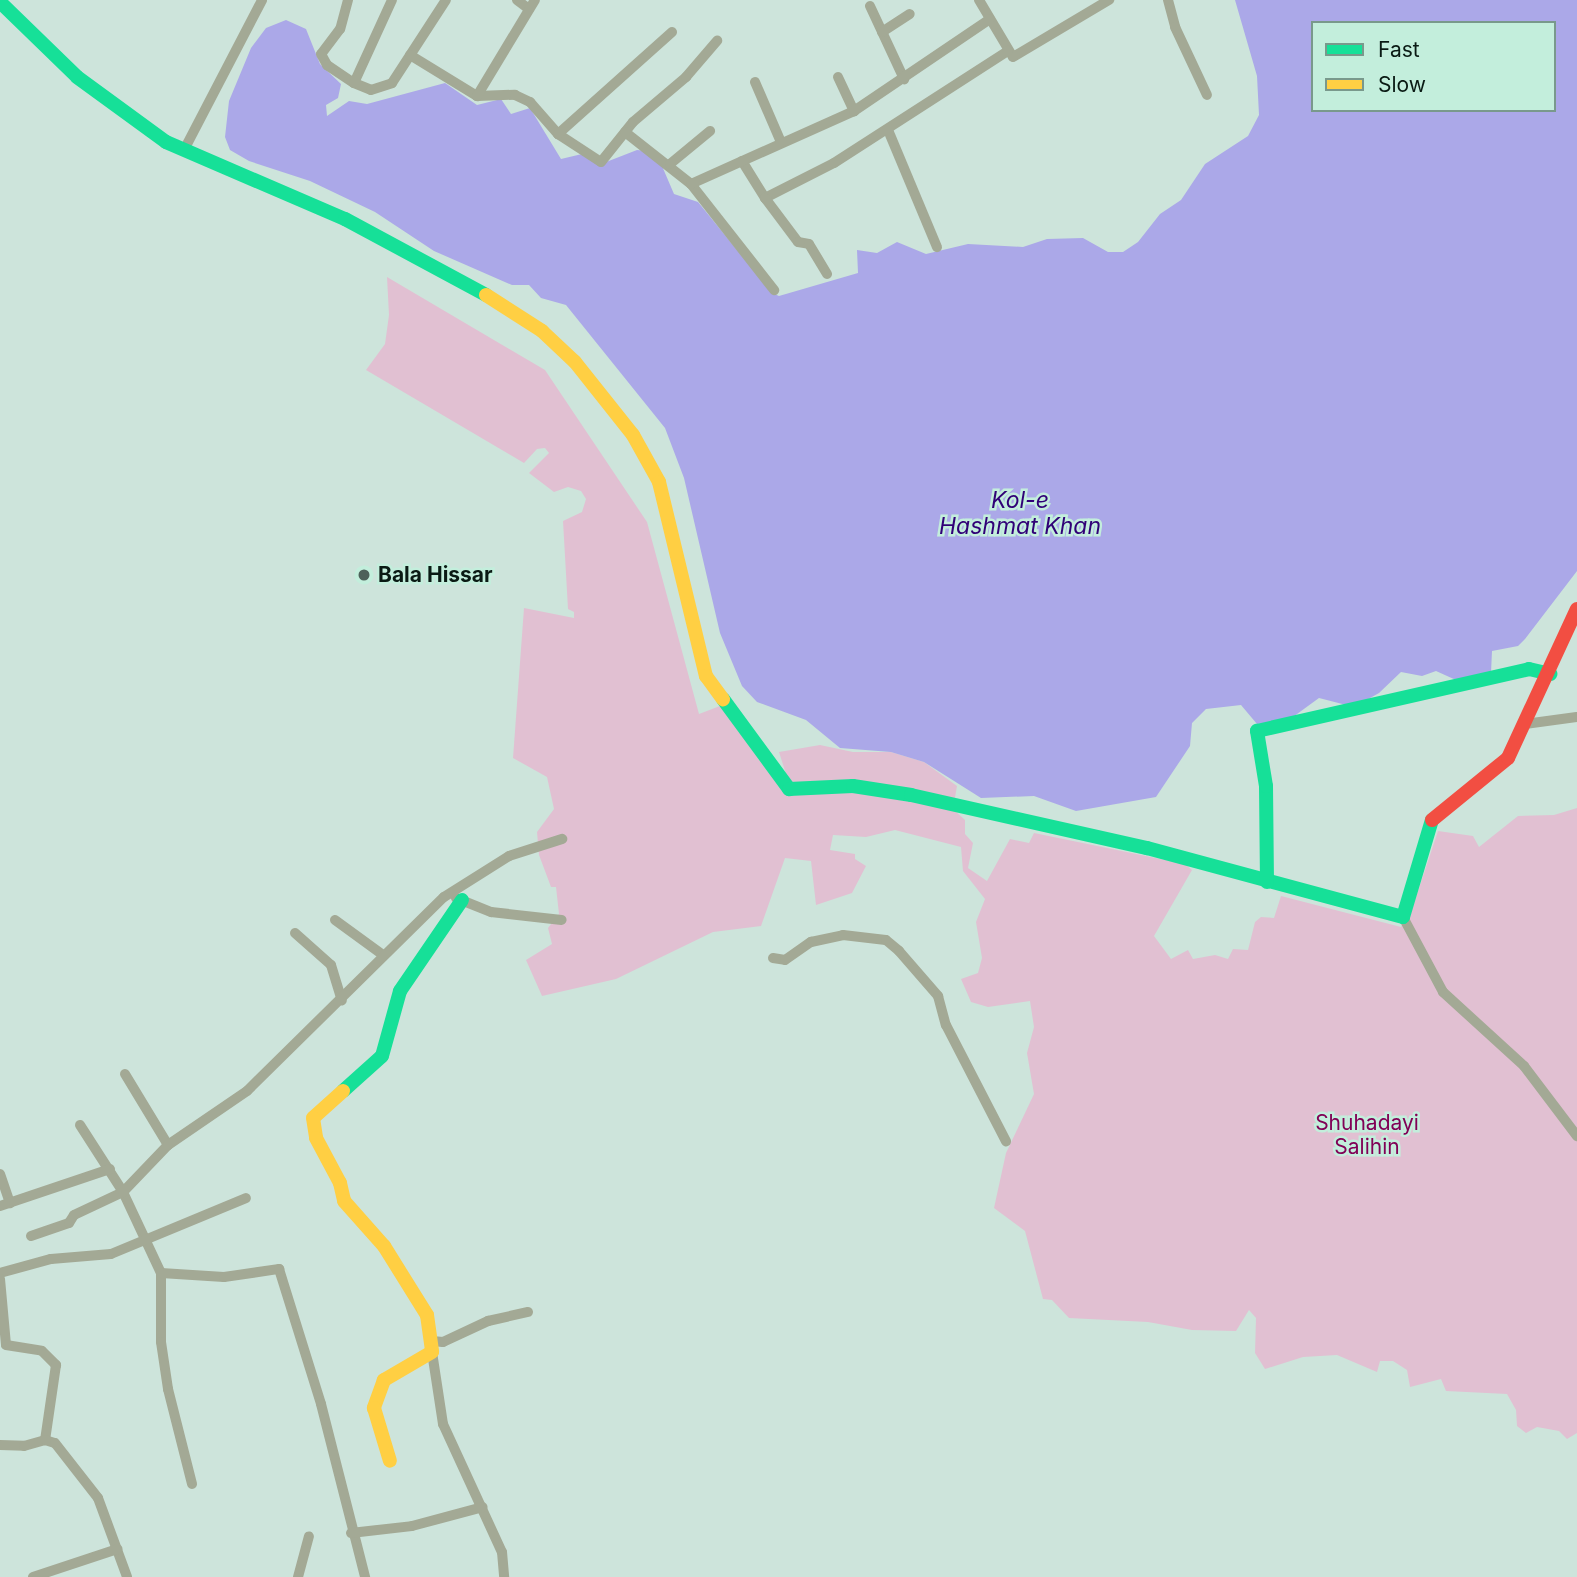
<!DOCTYPE html>
<html>
<head>
<meta charset="utf-8">
<style>
  body { margin:0 }
  #map { position:relative; width:1577px; height:1577px; overflow:hidden; background:#cde4db; font-family:Inter,sans-serif }
  div>[style] { position:absolute }
  .green>* { inset:0; background:#e1c0d2 }
  .water>* { inset:0; background:#aba8e8 }
  .street>* { height:10px; margin:-5px; padding:0 5px; transform-origin:5px; border-radius:5px; background:#a3a995 }
  .fast>* { height:14px; margin:-7px; padding:0 7px; transform-origin:7px; border-radius:7px; background:#16e098 }
  .slow>* { height:14px; margin:-7px; padding:0 7px; transform-origin:7px; border-radius:7px; background:#ffcf43 }
  .jam>* { height:14px; margin:-7px; padding:0 7px; transform-origin:7px; border-radius:7px; background:#f24e42 }
  .dots>* { width:19px; height:19px; translate:-50% -50%; box-sizing:border-box; border:4px solid #c3eedc; border-radius:50% }
  span { translate:-50% -50%; white-space:nowrap; text-align:center; line-height:1.15; -webkit-text-stroke:5px #c3eedc; paint-order:stroke }
  .poi-label { font-size:21px; color:#0a1a14; font-weight:700 }
  .left { translate:0 -50%; text-align:left }
  .park-label { font-size:21px; color:#810056 }
  .water-label { font-size:23px; color:#300077; font-style:italic }
  .legend { position:absolute; left:1311px; top:21px; width:245px; height:91px; box-sizing:border-box; background:#c3eedc; border:2px solid #79998c; margin:0; padding:9px 12px; list-style:none; font-size:21px; color:#0a1a14 }
  .legend li { display:flex; align-items:center; gap:14px; height:35px }
  .legend b { width:35px; border:2px solid #79998c }
</style>
</head>
<body>
<div id="map">
  <div class="green">
    <div style="clip-path:polygon(387px 277px,545px 370px,647px 522px,699px 714px,720px 706px,787px 777px,779px 752px,820px 745px,853px 752px,891px 752px,924px 762px,957px 786px,953px 809px,965px 820px,965px 834px,973px 843px,968px 868px,987px 881px,1010px 839px,1029px 843px,1034px 833px,1185px 864px,1192px 870px,1154px 936px,1171px 959px,1188px 950px,1193px 959px,1215px 955px,1228px 959px,1233px 949px,1248px 950px,1255px 922px,1261px 917px,1274px 918px,1281px 896px,1401px 927px,1414px 903px,1438px 831px,1473px 836px,1479px 847px,1518px 816px,1554px 815px,1577px 808px,1577px 1433px,1567px 1439px,1559px 1431px,1537px 1427px,1526px 1433px,1517px 1426px,1516px 1410px,1507px 1394px,1446px 1391px,1441px 1379px,1410px 1387px,1407px 1370px,1393px 1361px,1380px 1361px,1377px 1372px,1337px 1355px,1303px 1357px,1265px 1369px,1255px 1353px,1256px 1318px,1249px 1310px,1236px 1331px,1192px 1330px,1148px 1322px,1069px 1318px,1052px 1300px,1043px 1299px,1025px 1231px,994px 1208px,1006px 1153px,1034px 1094px,1027px 1053px,1034px 1027px,1030px 1001px,988px 1007px,971px 1002px,961px 979px,978px 973px,982px 958px,976px 922px,985px 899px,963px 871px,961px 847px,895px 830px,866px 837px,833px 835px,830px 850px,855px 854px,855px 859px,866px 866px,852px 893px,816px 905px,811px 861px,785px 858px,761px 926px,713px 932px,616px 979px,542px 996px,526px 960px,552px 944px,548px 928px,559px 914px,556px 887px,551px 887px,539px 855px,537px 832px,554px 809px,547px 777px,513px 758px,524px 608px,574px 618px,574px 612px,568px 609px,563px 521px,582px 512px,586px 499px,581px 491px,568px 487px,554px 492px,529px 473px,549px 453px,545px 448px,537px 449px,524px 463px,366px 370px,385px 344px,389px 315px)"></div>
  </div>
  <div class="water">
    <div style="clip-path:polygon(evenodd,1235px 0,1577px 0,1577px 571px,1525px 639px,1518px 646px,1492px 651px,1491px 673px,1456px 680px,1436px 671px,1422px 676px,1401px 672px,1379px 693px,1354px 707px,1319px 698px,1286px 722px,1257px 724px,1241px 705px,1206px 709px,1192px 723px,1190px 746px,1156px 797px,1076px 811px,1034px 796px,981px 798px,924px 762px,891px 752px,840px 748px,806px 720px,757px 702px,742px 686px,720px 633px,684px 478px,665px 428px,566px 305px,541px 298px,529px 285px,512px 285px,434px 251px,375px 212px,310px 181px,249px 161px,230px 150px,225px 137px,229px 101px,251px 48px,266px 28px,286px 20px,306px 29px,320px 64px,341px 84px,338px 98px,326px 105px,327px 116px,349px 101px,367px 104px,445px 83px,477px 105px,501px 99px,511px 114px,530px 108px,561px 159px,582px 154px,601px 164px,637px 150px,647px 151px,659px 159px,674px 194px,698px 202px,772px 293px,779px 296px,858px 273px,857px 250px,877px 253px,897px 242px,926px 254px,968px 244px,1023px 247px,1047px 239px,1083px 238px,1108px 252px,1123px 252px,1138px 242px,1160px 214px,1181px 200px,1205px 164px,1248px 136px,1259px 115px,1257px 76px,1235px 0,1313px 23px,1554px 23px,1554px 110px,1313px 110px,1313px 23px)"></div>
  </div>
  <div class="street">
    <div style="left:348px;top:0;width:30px;rotate:105deg"></div>
    <div style="left:340px;top:29px;width:31px;rotate:127deg"></div>
    <div style="left:321px;top:54px;width:13px;rotate:61deg"></div>
    <div style="left:327px;top:65px;width:32px;rotate:34deg"></div>
    <div style="left:354px;top:83px;width:18px;rotate:22deg"></div>
    <div style="left:371px;top:90px;width:22px;rotate:-18deg"></div>
    <div style="left:392px;top:83px;width:99px;rotate:-57deg"></div>
    <div style="left:517px;top:0;width:15px;rotate:37deg"></div>
    <div style="left:979px;top:0;width:66px;rotate:59.2deg"></div>
    <div style="left:1013px;top:57px;width:112px;rotate:-30.7deg"></div>
    <div style="left:1168px;top:0;width:28px;rotate:75deg"></div>
    <div style="left:1175px;top:27px;width:75px;rotate:64.8deg"></div>
    <div style="left:870px;top:6px;width:81px;rotate:65deg"></div>
    <div style="left:882px;top:32px;width:33px;rotate:-33deg"></div>
    <div style="left:410px;top:55px;width:79px;rotate:31.5deg"></div>
    <div style="left:477px;top:96px;width:38px;rotate:-2deg"></div>
    <div style="left:515px;top:95px;width:17px;rotate:25deg"></div>
    <div style="left:530px;top:102px;width:43px;rotate:48.8deg"></div>
    <div style="left:558px;top:134px;width:51px;rotate:33.1deg"></div>
    <div style="left:601px;top:162px;width:51px;rotate:-51.3deg"></div>
    <div style="left:633px;top:122px;width:70px;rotate:-40.3deg"></div>
    <div style="left:686px;top:77px;width:48px;rotate:-49.3deg"></div>
    <div style="left:838px;top:77px;width:38px;rotate:65deg"></div>
    <div style="left:755px;top:82px;width:65px;rotate:66.6deg"></div>
    <div style="left:354px;top:83px;width:91px;rotate:-65.4deg"></div>
    <div style="left:477px;top:96px;width:112px;rotate:-58.9deg"></div>
    <div style="left:888px;top:130px;width:127px;rotate:67.3deg"></div>
    <div style="left:625px;top:132px;width:84px;rotate:38.2deg"></div>
    <div style="left:691px;top:184px;width:135px;rotate:51.9deg"></div>
    <div style="left:558px;top:134px;width:153px;rotate:-41.8deg"></div>
    <div style="left:184px;top:150px;width:169px;rotate:-62.5deg"></div>
    <div style="left:742px;top:161px;width:44px;rotate:58.1deg"></div>
    <div style="left:765px;top:198px;width:77px;rotate:-26.9deg"></div>
    <div style="left:834px;top:163px;width:207px;rotate:-32.8deg"></div>
    <div style="left:670px;top:164px;width:52px;rotate:-39.5deg"></div>
    <div style="left:691px;top:184px;width:179px;rotate:-24.1deg"></div>
    <div style="left:854px;top:111px;width:164px;rotate:-34.1deg"></div>
    <div style="left:765px;top:198px;width:55px;rotate:53.1deg"></div>
    <div style="left:798px;top:242px;width:11px;rotate:10deg"></div>
    <div style="left:809px;top:244px;width:35px;rotate:59deg"></div>
    <div style="left:1525px;top:724px;width:52px;rotate:-7.7deg"></div>
    <div style="left:456px;top:898px;width:38px;rotate:22deg"></div>
    <div style="left:491px;top:912px;width:71px;rotate:6.4deg"></div>
    <div style="left:1403px;top:917px;width:85px;rotate:61.9deg"></div>
    <div style="left:1443px;top:992px;width:110px;rotate:42.4deg"></div>
    <div style="left:1524px;top:1066px;width:88px;rotate:52.9deg"></div>
    <div style="left:335px;top:920px;width:59px;rotate:36.1deg"></div>
    <div style="left:295px;top:933px;width:48px;rotate:41.6deg"></div>
    <div style="left:331px;top:965px;width:37px;rotate:73deg"></div>
    <div style="left:773px;top:958px;width:12px;rotate:9deg"></div>
    <div style="left:785px;top:960px;width:32px;rotate:-35deg"></div>
    <div style="left:811px;top:942px;width:33px;rotate:-12deg"></div>
    <div style="left:843px;top:935px;width:43px;rotate:6.6deg"></div>
    <div style="left:886px;top:940px;width:17px;rotate:40deg"></div>
    <div style="left:899px;top:951px;width:60px;rotate:49.1deg"></div>
    <div style="left:938px;top:996px;width:30px;rotate:75deg"></div>
    <div style="left:946px;top:1025px;width:131px;rotate:62.7deg"></div>
    <div style="left:125px;top:1074px;width:83px;rotate:58.8deg"></div>
    <div style="left:80px;top:1125px;width:80px;rotate:57.3deg"></div>
    <div style="left:123px;top:1192px;width:89px;rotate:64.9deg"></div>
    <div style="left:161px;top:1273px;width:69px;rotate:90deg"></div>
    <div style="left:161px;top:1342px;width:48px;rotate:81.5deg"></div>
    <div style="left:168px;top:1389px;width:98px;rotate:75.8deg"></div>
    <div style="left:0;top:1174px;width:31px;rotate:71deg"></div>
    <div style="left:0;top:1206px;width:116px;rotate:-18.6deg"></div>
    <div style="left:31px;top:1236px;width:40px;rotate:-18.9deg"></div>
    <div style="left:69px;top:1223px;width:9px;rotate:-58deg"></div>
    <div style="left:74px;top:1215px;width:54px;rotate:-25.1deg"></div>
    <div style="left:123px;top:1192px;width:65px;rotate:-46.2deg"></div>
    <div style="left:168px;top:1145px;width:96px;rotate:-34.4deg"></div>
    <div style="left:247px;top:1091px;width:276px;rotate:-44.6deg"></div>
    <div style="left:444px;top:897px;width:77px;rotate:-32.2deg"></div>
    <div style="left:509px;top:856px;width:56px;rotate:-17.8deg"></div>
    <div style="left:0;top:1273px;width:53px;rotate:-15.4deg"></div>
    <div style="left:51px;top:1259px;width:60px;rotate:-4.8deg"></div>
    <div style="left:111px;top:1254px;width:146px;rotate:-22.5deg"></div>
    <div style="left:161px;top:1273px;width:63px;rotate:3.6deg"></div>
    <div style="left:224px;top:1277px;width:56px;rotate:-8.3deg"></div>
    <div style="left:279px;top:1269px;width:141px;rotate:72.7deg"></div>
    <div style="left:321px;top:1404px;width:179px;rotate:75.7deg"></div>
    <div style="left:0;top:1279px;width:66px;rotate:84.8deg"></div>
    <div style="left:6px;top:1345px;width:36px;rotate:9deg"></div>
    <div style="left:42px;top:1351px;width:20px;rotate:45deg"></div>
    <div style="left:56px;top:1365px;width:76px;rotate:98.3deg"></div>
    <div style="left:432px;top:1341px;width:11px;rotate:5deg"></div>
    <div style="left:443px;top:1342px;width:50px;rotate:-25deg"></div>
    <div style="left:488px;top:1321px;width:41px;rotate:-12.7deg"></div>
    <div style="left:432px;top:1352px;width:73px;rotate:81.3deg"></div>
    <div style="left:443px;top:1424px;width:141px;rotate:65.3deg"></div>
    <div style="left:502px;top:1552px;width:25px;rotate:85deg"></div>
    <div style="left:0;top:1445px;width:24px;rotate:2deg"></div>
    <div style="left:24px;top:1446px;width:22px;rotate:-16deg"></div>
    <div style="left:45px;top:1440px;width:10px;rotate:17deg"></div>
    <div style="left:55px;top:1443px;width:70px;rotate:52deg"></div>
    <div style="left:98px;top:1498px;width:84px;rotate:69.8deg"></div>
    <div style="left:351px;top:1533px;width:61px;rotate:-6.5deg"></div>
    <div style="left:412px;top:1526px;width:73px;rotate:-15deg"></div>
    <div style="left:33px;top:1577px;width:89px;rotate:-18.4deg"></div>
    <div style="left:298px;top:1577px;width:42px;rotate:-75deg"></div>
  </div>
  <div class="fast">
    <div style="left:0;top:2px;width:107px;rotate:44.2deg"></div>
    <div style="left:77px;top:77px;width:110px;rotate:36.1deg"></div>
    <div style="left:166px;top:142px;width:195px;rotate:23.3deg"></div>
    <div style="left:345px;top:219px;width:160px;rotate:28.3deg"></div>
    <div style="left:723px;top:699px;width:112px;rotate:53.7deg"></div>
    <div style="left:789px;top:789px;width:64px;rotate:-2.7deg"></div>
    <div style="left:853px;top:786px;width:59px;rotate:8.8deg"></div>
    <div style="left:911px;top:795px;width:242px;rotate:12.7deg"></div>
    <div style="left:1147px;top:848px;width:265px;rotate:15.1deg"></div>
    <div style="left:1403px;top:917px;width:101px;rotate:-73.4deg"></div>
    <div style="left:1267px;top:882px;width:96px;rotate:-90.6deg"></div>
    <div style="left:1266px;top:786px;width:56px;rotate:-99.3deg"></div>
    <div style="left:1257px;top:731px;width:279px;rotate:-12.8deg"></div>
    <div style="left:1529px;top:669px;width:22px;rotate:13deg"></div>
    <div style="left:343px;top:1091px;width:52px;rotate:-41.9deg"></div>
    <div style="left:382px;top:1056px;width:67px;rotate:-74.5deg"></div>
    <div style="left:400px;top:991px;width:110px;rotate:-55.7deg"></div>
  </div>
  <div class="slow">
    <div style="left:486px;top:295px;width:67px;rotate:32.7deg"></div>
    <div style="left:542px;top:331px;width:45px;rotate:43.2deg"></div>
    <div style="left:575px;top:362px;width:93px;rotate:51.5deg"></div>
    <div style="left:633px;top:435px;width:54px;rotate:61deg"></div>
    <div style="left:659px;top:482px;width:200px;rotate:76.4deg"></div>
    <div style="left:706px;top:676px;width:29px;rotate:54deg"></div>
    <div style="left:343px;top:1091px;width:40px;rotate:138deg"></div>
    <div style="left:313px;top:1118px;width:20px;rotate:81deg"></div>
    <div style="left:316px;top:1138px;width:51px;rotate:61.9deg"></div>
    <div style="left:340px;top:1183px;width:18px;rotate:77deg"></div>
    <div style="left:344px;top:1201px;width:60px;rotate:48.4deg"></div>
    <div style="left:384px;top:1246px;width:81px;rotate:58.1deg"></div>
    <div style="left:427px;top:1315px;width:37px;rotate:82deg"></div>
    <div style="left:432px;top:1352px;width:56px;rotate:149.7deg"></div>
    <div style="left:384px;top:1380px;width:30px;rotate:110deg"></div>
    <div style="left:374px;top:1408px;width:55px;rotate:73.2deg"></div>
  </div>
  <div class="jam">
    <div style="left:1432px;top:820px;width:98px;rotate:-39.2deg"></div>
    <div style="left:1508px;top:758px;width:164px;rotate:-65.2deg"></div>
  </div>
  <div class="dots">
    <div style="left:364px;top:575px;background:#4e615a"></div>
  </div>
  <div class="poi-label">
    <span class="left" style="left:378px;top:575px">Bala Hissar</span>
  </div>
  <div class="park-label">
    <span style="left:1367px;top:1135px">Shuhadayi<br>Salihin</span>
  </div>
  <div class="water-label">
    <span style="left:1020px;top:513px">Kol-e<br>Hashmat Khan</span>
  </div>
  <ul class="legend">
  <li><b style="height:9px;background:#16e098"></b>Fast</li>
  <li><b style="height:9px;background:#ffcf43"></b>Slow</li>
  </ul>
</div>
</body>
</html>
